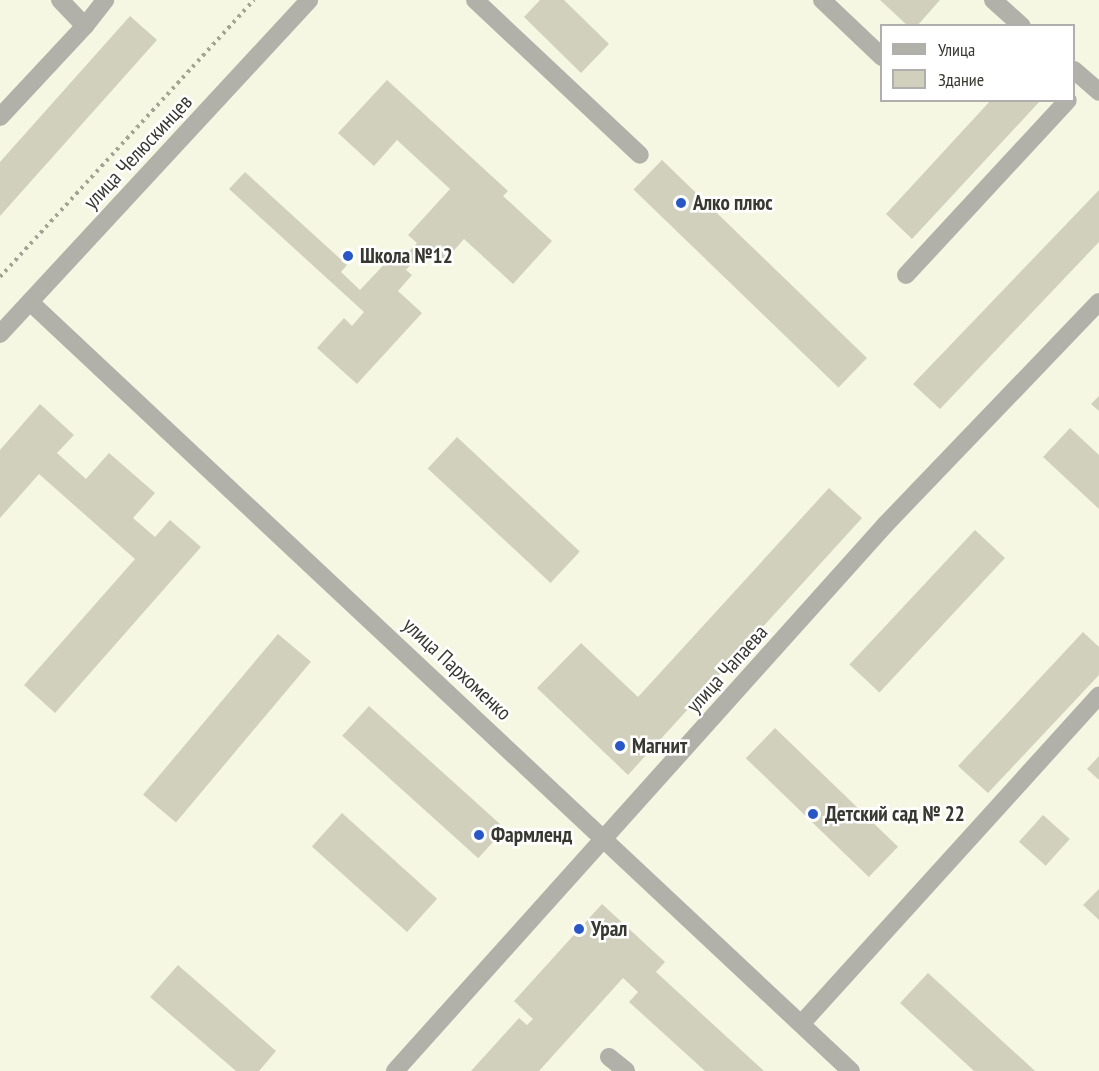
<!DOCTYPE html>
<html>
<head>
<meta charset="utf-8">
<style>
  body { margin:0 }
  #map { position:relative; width:1099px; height:1071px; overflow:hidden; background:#f6f7e3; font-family:"PT Sans Narrow",sans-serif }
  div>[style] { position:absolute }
  .building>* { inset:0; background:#d0d0bd; transform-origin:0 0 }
  .path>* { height:4px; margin-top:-2px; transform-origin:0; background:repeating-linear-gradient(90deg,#a3a495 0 3px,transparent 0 7.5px) }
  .minor>* { height:18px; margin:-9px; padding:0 9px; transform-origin:9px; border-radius:9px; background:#b1b1a9 }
  .dots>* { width:16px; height:16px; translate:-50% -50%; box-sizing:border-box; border:3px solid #fff; border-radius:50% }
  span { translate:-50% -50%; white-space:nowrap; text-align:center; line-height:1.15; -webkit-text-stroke:5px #fff; paint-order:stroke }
  .street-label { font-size:21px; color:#383831 }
  .poi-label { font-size:21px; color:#383831; font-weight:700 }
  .left { translate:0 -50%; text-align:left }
  .legend { position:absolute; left:880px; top:24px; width:195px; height:78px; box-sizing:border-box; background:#fff; border:2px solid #afafad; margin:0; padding:8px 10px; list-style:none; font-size:18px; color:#383831 }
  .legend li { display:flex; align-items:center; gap:12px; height:30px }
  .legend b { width:30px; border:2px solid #afafad }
</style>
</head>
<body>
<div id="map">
  <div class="building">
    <div style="clip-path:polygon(540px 0,564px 0,609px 44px,581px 73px,524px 17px)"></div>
    <div style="clip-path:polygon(880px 0,940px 0,917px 26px,908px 26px)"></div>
    <div style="clip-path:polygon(130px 16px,157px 40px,0 216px,0 162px)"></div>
    <div style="clip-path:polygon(387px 80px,508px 191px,503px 196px,552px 241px,513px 284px,464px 239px,442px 264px,425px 248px,406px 270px,412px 275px,398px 291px,422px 313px,357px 384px,317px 348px,344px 318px,352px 326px,364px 312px,229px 189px,245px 172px,347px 265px,341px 272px,360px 290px,392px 256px,399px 262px,417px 243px,408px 235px,450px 189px,397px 140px,374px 166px,338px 133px)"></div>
    <div style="clip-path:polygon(991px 100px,1041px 100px,912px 239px,886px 214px)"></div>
    <div style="left:662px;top:160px;width:285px;height:41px;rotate:44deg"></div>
    <div style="clip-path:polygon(1099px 190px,1099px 242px,940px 409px,913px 384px)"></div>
    <div style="clip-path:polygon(1099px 396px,1099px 411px,1091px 404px)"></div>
    <div style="clip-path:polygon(40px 404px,74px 435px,57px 453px,86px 479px,109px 453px,155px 493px,133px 518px,155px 537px,170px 520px,201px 547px,55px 713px,24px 685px,135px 559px,39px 474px,0 518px,0 450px)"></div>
    <div style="clip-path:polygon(1070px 428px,1099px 455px,1099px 509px,1043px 457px)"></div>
    <div style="left:457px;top:437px;width:168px;height:43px;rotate:43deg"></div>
    <div style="clip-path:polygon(829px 488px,862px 518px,628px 775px,537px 688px,581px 643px,638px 697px)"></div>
    <div style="left:975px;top:530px;width:41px;height:184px;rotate:43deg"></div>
    <div style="clip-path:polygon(1083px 632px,1099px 647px,1099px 675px,988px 793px,958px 766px)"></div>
    <div style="left:278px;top:634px;width:43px;height:210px;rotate:40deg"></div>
    <div style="left:369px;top:706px;width:183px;height:40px;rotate:42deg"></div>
    <div style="left:775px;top:728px;width:171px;height:42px;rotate:44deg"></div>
    <div style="clip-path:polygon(1099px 756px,1099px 780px,1087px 769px)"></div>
    <div style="left:342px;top:813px;width:128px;height:45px;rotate:42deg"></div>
    <div style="left:1043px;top:815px;width:36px;height:36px;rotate:42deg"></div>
    <div style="clip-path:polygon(1099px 889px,1099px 920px,1083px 905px)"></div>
    <div style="clip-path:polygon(602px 904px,665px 962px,656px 972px,764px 1071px,705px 1071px,629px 1002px,638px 992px,623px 978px,539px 1071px,471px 1071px,519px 1018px,527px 1025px,533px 1019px,514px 1001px)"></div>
    <div style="clip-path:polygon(178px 965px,276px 1051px,259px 1071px,236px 1071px,150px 997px)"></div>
    <div style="clip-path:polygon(928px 973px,1035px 1071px,974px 1071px,900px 1003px)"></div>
  </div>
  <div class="path">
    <div style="left:0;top:277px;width:376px;rotate:-47.5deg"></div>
  </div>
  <div class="minor">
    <div style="left:60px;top:0;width:36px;rotate:46deg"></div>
    <div style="left:475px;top:0;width:226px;rotate:43.2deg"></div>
    <div style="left:822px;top:0;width:83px;rotate:43.5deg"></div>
    <div style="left:993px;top:0;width:39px;rotate:42deg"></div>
    <div style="left:1074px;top:70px;width:33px;rotate:41deg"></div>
    <div style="left:0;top:117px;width:125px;rotate:-47deg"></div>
    <div style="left:85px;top:26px;width:33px;rotate:-52deg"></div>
    <div style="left:906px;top:275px;width:238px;rotate:-47.2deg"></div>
    <div style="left:30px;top:302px;width:1125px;rotate:43.13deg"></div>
    <div style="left:0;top:334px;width:455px;rotate:-47.2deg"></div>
    <div style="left:802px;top:1023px;width:442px;rotate:-47.8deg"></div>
    <div style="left:609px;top:1057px;width:22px;rotate:39deg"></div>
    <div style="left:395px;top:1071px;width:734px;rotate:-48.09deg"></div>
    <div style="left:885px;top:525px;width:309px;rotate:-46.2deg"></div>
  </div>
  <div class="dots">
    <div style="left:681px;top:203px;background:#2958c6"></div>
    <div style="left:348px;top:256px;background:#2958c6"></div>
    <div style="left:620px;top:746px;background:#2958c6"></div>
    <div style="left:813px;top:814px;background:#2958c6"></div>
    <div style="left:479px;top:835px;background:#2958c6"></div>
    <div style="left:579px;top:929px;background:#2958c6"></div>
  </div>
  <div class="street-label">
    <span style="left:138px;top:152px;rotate:-47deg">улица Челюскинцев</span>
    <span style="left:457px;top:669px;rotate:43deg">улица Пархоменко</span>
    <span style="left:727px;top:669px;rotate:-48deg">улица Чапаева</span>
  </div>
  <div class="poi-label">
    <span class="left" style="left:693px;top:203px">Алко плюс</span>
    <span class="left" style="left:360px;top:256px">Школа №12</span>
    <span class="left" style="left:632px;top:746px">Магнит</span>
    <span class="left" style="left:825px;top:814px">Детский сад № 22</span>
    <span class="left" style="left:491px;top:835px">Фармленд</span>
    <span class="left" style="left:591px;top:929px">Урал</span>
  </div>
  <ul class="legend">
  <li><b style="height:8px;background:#b1b1a9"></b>Улица</li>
  <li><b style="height:16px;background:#d0d0bd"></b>Здание</li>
  </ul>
</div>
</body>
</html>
